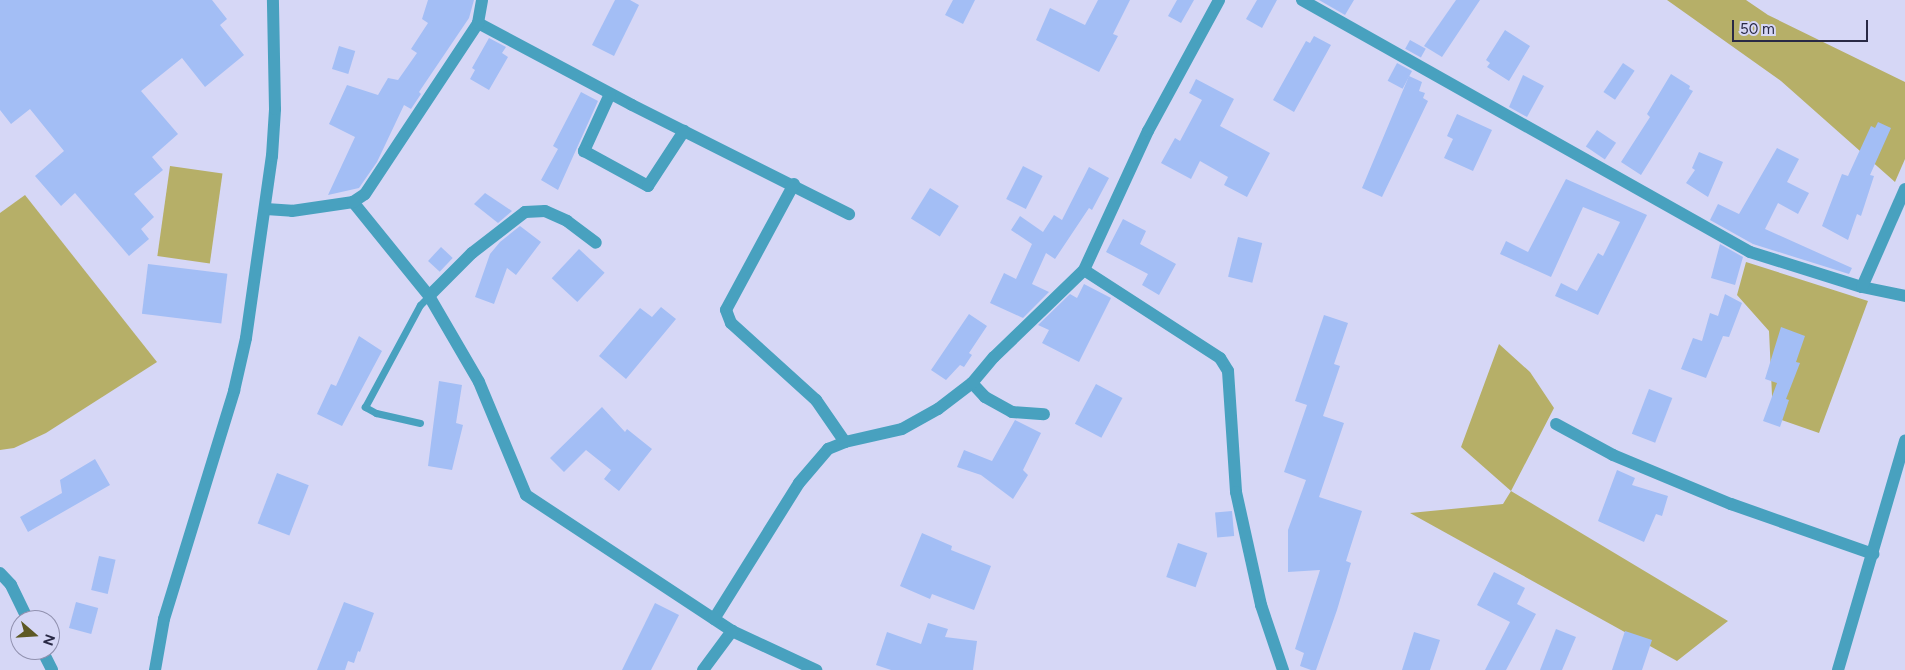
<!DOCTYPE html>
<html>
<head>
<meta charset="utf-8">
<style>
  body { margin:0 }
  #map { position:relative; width:1905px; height:670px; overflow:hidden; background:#d6d7f6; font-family:Figtree,sans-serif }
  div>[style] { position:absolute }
  .green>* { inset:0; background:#b6af68; transform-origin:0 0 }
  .building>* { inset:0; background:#a3bef5; transform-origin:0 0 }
  .service>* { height:7px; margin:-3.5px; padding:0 3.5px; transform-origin:3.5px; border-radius:3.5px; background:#48a1bf }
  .minor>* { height:12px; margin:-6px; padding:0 6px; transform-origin:6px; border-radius:6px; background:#48a1bf }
  .tertiary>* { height:12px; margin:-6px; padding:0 6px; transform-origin:6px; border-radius:6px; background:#48a1bf }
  span { translate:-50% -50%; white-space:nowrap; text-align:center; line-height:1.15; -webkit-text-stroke:4.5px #d6d7f6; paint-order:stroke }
  .north { position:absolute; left:10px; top:610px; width:50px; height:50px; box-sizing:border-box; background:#d6d7f6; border:1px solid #9191af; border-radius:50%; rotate:109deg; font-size:14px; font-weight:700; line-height:20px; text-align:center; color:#292945 }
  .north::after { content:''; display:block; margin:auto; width:18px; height:22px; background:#5d5824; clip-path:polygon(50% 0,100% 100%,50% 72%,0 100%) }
  .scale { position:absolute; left:1732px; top:20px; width:136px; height:22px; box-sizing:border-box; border:2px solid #292945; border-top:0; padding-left:6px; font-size:15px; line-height:18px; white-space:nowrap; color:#292945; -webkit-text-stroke:4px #d6d7f6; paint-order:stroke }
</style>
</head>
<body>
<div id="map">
  <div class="green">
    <div style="clip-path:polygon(1667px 0,1746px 0,1768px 15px,1905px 82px,1905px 159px,1895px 182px,1781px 81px)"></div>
    <div style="left:170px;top:166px;width:53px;height:91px;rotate:8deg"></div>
    <div style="clip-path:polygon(25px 195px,157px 362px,46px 433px,14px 448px,0 450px,0 213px)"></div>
    <div style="clip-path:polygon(1746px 262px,1868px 301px,1819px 433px,1773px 417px,1769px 331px,1737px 295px)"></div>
    <div style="clip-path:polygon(1499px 344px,1530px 372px,1554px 408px,1511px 491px,1728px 621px,1677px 661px,1410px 513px,1503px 504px,1511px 491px,1461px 447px)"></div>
  </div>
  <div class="building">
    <div style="clip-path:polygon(0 0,212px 0,227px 19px,220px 25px,244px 55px,205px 87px,182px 58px,141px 91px,178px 134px,152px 157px,163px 170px,134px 194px,154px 217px,141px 229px,149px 239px,129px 256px,75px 193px,61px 206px,35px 176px,64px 151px,30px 109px,11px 124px,0 110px)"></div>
    <div style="clip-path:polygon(428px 0,474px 0,469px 18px,419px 92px,421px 94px,411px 109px,404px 105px,377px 162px,359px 188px,328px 195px,355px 137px,329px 124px,347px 85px,378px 95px,388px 78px,398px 80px,417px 53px,411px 49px,428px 23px,422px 19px)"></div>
    <div style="clip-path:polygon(615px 0,630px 0,639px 5px,614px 56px,592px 45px)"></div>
    <div style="clip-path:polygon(953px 0,975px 0,963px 24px,945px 15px)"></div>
    <div style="clip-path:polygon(1098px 0,1130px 0,1113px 34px,1118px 36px,1099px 72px,1036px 40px,1050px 8px,1085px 25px)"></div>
    <div style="clip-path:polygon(1177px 0,1194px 0,1181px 23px,1168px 16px)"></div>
    <div style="clip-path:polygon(1257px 0,1277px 0,1262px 28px,1246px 19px)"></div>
    <div style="clip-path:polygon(1319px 0,1354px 0,1345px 15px)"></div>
    <div style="clip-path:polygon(1456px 0,1480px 0,1442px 57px,1424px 46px)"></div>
    <div style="clip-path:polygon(1505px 30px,1530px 46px,1509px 81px,1487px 67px,1490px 63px,1486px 60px)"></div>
    <div style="clip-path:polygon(1314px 36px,1331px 45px,1294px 112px,1273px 100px,1306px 41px,1310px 43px)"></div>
    <div style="clip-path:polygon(489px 38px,506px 47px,502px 53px,508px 57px,489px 90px,470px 79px,475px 70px,472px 68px)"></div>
    <div style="left:1410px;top:40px;width:18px;height:10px;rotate:29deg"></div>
    <div style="left:339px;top:46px;width:17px;height:24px;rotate:17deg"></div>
    <div style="left:1397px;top:63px;width:17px;height:20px;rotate:28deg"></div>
    <div style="left:1623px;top:63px;width:14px;height:35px;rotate:34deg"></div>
    <div style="clip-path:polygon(1671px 74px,1690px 86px,1689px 89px,1693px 91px,1641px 175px,1621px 162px,1650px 117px,1647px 114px)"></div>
    <div style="clip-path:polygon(1523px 75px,1544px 86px,1527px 117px,1509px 107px)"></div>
    <div style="clip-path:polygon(1409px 76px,1422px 82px,1419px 91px,1425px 93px,1423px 98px,1428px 101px,1382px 197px,1362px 188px)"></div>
    <div style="clip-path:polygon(1196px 79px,1234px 99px,1220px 126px,1270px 153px,1247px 197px,1224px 185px,1228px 177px,1200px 161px,1191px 179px,1161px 163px,1175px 138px,1180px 141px,1202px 100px,1189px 93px)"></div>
    <div style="clip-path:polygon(581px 92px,598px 101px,558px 190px,541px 180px,558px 149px,553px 146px)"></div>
    <div style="clip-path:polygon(1457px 114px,1492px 130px,1473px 171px,1444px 158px,1453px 139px,1447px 136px)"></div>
    <div style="clip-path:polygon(1878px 122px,1891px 128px,1870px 175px,1874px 176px,1861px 216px,1857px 214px,1848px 240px,1822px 226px,1842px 174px,1848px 176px,1871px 126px,1875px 128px)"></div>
    <div style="left:1597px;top:130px;width:23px;height:20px;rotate:34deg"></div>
    <div style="clip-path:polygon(1777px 148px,1799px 159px,1787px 182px,1809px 193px,1798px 214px,1778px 203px,1765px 229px,1852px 268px,1849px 274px,1753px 244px,1710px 220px,1718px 204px,1739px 214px)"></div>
    <div style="clip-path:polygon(1699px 152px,1723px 162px,1708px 197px,1686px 183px,1695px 170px,1692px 168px)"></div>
    <div style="left:1023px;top:166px;width:22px;height:37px;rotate:27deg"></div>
    <div style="clip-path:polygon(1089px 167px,1109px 178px,1092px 210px,1089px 208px,1055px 259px,1046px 253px,1032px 284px,1049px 292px,1023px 318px,990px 303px,1004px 273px,1016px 279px,1032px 244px,1011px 230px,1020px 216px,1043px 232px,1054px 215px,1062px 220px)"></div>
    <div style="clip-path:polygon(1566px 179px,1647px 215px,1598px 315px,1555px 296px,1561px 283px,1577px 291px,1598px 253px,1603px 256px,1620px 222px,1583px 207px,1551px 277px,1500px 254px,1506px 241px,1528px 252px)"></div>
    <div style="left:930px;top:188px;width:34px;height:36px;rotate:32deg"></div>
    <div style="clip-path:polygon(485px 193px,512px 211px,498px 223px,474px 204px)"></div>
    <div style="clip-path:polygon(1123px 219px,1146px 231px,1140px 244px,1176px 264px,1159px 295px,1142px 285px,1148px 274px,1106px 252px)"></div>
    <div style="clip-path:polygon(520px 226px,541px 242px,516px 275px,507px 268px,494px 304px,475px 297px,490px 254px,500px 242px)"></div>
    <div style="left:1238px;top:237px;width:25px;height:41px;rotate:14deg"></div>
    <div style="clip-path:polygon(1720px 244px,1743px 257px,1735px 285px,1711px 278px)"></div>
    <div style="left:441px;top:247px;width:16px;height:19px;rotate:43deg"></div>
    <div style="left:579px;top:249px;width:35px;height:40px;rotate:43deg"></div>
    <div style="left:148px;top:264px;width:80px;height:50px;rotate:7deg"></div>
    <div style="clip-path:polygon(1084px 284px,1111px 298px,1079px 362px,1042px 343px,1049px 330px,1038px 325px,1070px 294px,1077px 298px)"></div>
    <div style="clip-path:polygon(1725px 294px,1742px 303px,1729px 337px,1723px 336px,1706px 378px,1681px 369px,1693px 338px,1702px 341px,1710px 313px,1718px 316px)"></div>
    <div style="clip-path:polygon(661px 307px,676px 319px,626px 379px,599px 356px,640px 308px,652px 317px)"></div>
    <div style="clip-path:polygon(969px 314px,987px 326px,969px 353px,972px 355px,964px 367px,960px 365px,946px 380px,931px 370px)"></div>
    <div style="clip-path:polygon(1324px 315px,1348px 323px,1334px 364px,1340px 366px,1323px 416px,1344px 423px,1319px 497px,1362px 511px,1346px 561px,1351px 563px,1337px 610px,1316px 670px,1311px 670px,1300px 666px,1304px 653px,1295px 649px,1320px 570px,1288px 572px,1288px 530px,1306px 480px,1284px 472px,1307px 405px,1295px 401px)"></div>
    <div style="clip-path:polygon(1781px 327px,1805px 336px,1796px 362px,1800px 363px,1786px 399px,1789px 400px,1780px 427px,1763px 421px,1777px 383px,1765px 379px)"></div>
    <div style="clip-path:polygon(359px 336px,382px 351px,342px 426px,317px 414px,331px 384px,336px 386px)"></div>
    <div style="clip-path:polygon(439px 381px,462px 385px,456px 423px,463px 425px,452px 470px,428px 466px)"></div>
    <div style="left:1096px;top:384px;width:30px;height:45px;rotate:28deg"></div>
    <div style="left:1649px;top:389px;width:25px;height:48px;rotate:21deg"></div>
    <div style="clip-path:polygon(602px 407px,625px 432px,627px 429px,652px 449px,619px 491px,604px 479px,611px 470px,586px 450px,564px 472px,550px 458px)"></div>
    <div style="clip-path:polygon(1015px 420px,1041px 433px,1023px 470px,1028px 475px,1013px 499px,981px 475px,957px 467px,964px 450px,992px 461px)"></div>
    <div style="clip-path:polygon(95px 459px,110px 485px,28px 532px,20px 517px,62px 493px,60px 480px)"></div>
    <div style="clip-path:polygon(1617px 470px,1635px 478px,1632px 485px,1668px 496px,1662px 516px,1656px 514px,1644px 542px,1598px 521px)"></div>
    <div style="left:277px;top:473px;width:34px;height:54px;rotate:21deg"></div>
    <div style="left:1232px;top:511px;width:25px;height:17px;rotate:85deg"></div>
    <div style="clip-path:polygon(922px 533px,952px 546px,951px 550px,991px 566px,974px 610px,932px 594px,930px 599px,900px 586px)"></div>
    <div style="left:1178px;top:543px;width:31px;height:36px;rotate:19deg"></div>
    <div style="left:99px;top:556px;width:17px;height:35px;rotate:13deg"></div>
    <div style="clip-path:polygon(1494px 572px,1525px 588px,1517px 604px,1536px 614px,1506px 670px,1485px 670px,1510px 622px,1477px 605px)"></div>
    <div style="left:76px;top:602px;width:23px;height:27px;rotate:15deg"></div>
    <div style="clip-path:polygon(344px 602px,374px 613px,360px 652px,358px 651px,354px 663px,348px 661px,345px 670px,317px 670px)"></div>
    <div style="clip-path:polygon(655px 603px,679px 615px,651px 670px,622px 670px)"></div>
    <div style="clip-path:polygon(928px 623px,948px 629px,945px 637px,977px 641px,973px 670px,891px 670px,876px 665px,887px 632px,921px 644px)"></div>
    <div style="clip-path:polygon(1556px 629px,1576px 637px,1562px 670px,1540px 670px)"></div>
    <div style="clip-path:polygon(1625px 631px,1652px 640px,1642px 670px,1612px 670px)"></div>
    <div style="clip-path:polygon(1414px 632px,1440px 640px,1430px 670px,1402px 670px)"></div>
  </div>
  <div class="service">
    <div style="left:420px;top:423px;width:45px;rotate:-167.2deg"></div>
    <div style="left:376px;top:413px;width:13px;rotate:-151deg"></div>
    <div style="left:365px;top:407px;width:116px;rotate:-61.7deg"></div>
    <div style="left:420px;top:305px;width:13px;rotate:-45deg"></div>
  </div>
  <div class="minor">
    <div style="left:1302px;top:0;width:514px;rotate:29.36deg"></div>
    <div style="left:1750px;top:252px;width:117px;rotate:17.4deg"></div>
    <div style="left:1862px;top:287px;width:44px;rotate:11.8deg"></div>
    <div style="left:478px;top:23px;width:174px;rotate:28deg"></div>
    <div style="left:632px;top:105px;width:243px;rotate:26.7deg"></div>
    <div style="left:610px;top:94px;width:63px;rotate:114.5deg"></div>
    <div style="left:584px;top:151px;width:73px;rotate:28.7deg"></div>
    <div style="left:648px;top:186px;width:66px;rotate:-56.8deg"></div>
    <div style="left:794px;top:184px;width:143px;rotate:118.4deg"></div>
    <div style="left:726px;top:310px;width:14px;rotate:69deg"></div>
    <div style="left:731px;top:323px;width:115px;rotate:42.2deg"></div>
    <div style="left:816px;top:400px;width:51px;rotate:55.4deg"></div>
    <div style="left:353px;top:202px;width:121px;rotate:51deg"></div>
    <div style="left:429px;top:296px;width:99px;rotate:59.8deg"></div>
    <div style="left:479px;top:382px;width:122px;rotate:67.4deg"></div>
    <div style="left:526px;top:495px;width:247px;rotate:33.4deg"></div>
    <div style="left:732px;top:631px;width:93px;rotate:24.9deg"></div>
    <div style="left:266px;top:209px;width:26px;rotate:4deg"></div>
    <div style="left:292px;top:211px;width:62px;rotate:-8.4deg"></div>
    <div style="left:353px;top:202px;width:14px;rotate:-34deg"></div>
    <div style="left:365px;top:194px;width:205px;rotate:-56.5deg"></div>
    <div style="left:478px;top:23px;width:23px;rotate:-80deg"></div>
    <div style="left:1084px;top:270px;width:162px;rotate:32.9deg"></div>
    <div style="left:1220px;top:358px;width:15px;rotate:58deg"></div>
    <div style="left:1228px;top:371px;width:121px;rotate:86.2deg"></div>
    <div style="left:1236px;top:492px;width:116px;rotate:77.5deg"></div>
    <div style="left:1261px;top:605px;width:69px;rotate:71.3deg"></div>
    <div style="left:1862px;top:287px;width:107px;rotate:-66.3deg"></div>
    <div style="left:429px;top:296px;width:61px;rotate:-45deg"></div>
    <div style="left:472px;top:253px;width:67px;rotate:-37.7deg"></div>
    <div style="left:525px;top:212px;width:20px;rotate:-3deg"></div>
    <div style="left:545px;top:211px;width:24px;rotate:24deg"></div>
    <div style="left:567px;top:221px;width:36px;rotate:37deg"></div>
    <div style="left:972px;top:383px;width:19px;rotate:47deg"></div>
    <div style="left:985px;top:397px;width:31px;rotate:29deg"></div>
    <div style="left:1012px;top:412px;width:32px;rotate:4deg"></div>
    <div style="left:1556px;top:424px;width:65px;rotate:28.5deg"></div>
    <div style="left:1613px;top:455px;width:128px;rotate:22.6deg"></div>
    <div style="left:1731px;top:504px;width:151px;rotate:19.4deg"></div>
    <div style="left:0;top:573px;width:16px;rotate:47deg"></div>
    <div style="left:11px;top:585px;width:39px;rotate:64deg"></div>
    <div style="left:714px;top:619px;width:160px;rotate:-58deg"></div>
    <div style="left:799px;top:483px;width:45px;rotate:-49.5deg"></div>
    <div style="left:828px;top:449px;width:18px;rotate:-22deg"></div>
    <div style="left:845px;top:442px;width:58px;rotate:-12.8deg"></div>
    <div style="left:902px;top:429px;width:41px;rotate:-29.1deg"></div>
    <div style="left:938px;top:409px;width:43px;rotate:-37.4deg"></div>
    <div style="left:972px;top:383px;width:34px;rotate:-50deg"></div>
    <div style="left:994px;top:357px;width:125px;rotate:-44deg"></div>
    <div style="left:1084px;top:270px;width:153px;rotate:-65.3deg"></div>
    <div style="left:1148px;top:131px;width:149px;rotate:-61.5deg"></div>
    <div style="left:42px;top:650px;width:22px;rotate:63deg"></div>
    <div style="left:703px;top:670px;width:49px;rotate:-53.4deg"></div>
    <div style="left:1838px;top:670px;width:239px;rotate:-73.7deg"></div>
  </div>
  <div class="tertiary">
    <div style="left:155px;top:670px;width:52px;rotate:-80deg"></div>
    <div style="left:164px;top:619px;width:239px;rotate:-72.9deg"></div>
    <div style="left:234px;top:391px;width:54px;rotate:-77.2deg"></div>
    <div style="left:246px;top:338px;width:184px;rotate:-81.9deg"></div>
    <div style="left:272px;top:156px;width:47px;rotate:-86.3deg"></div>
    <div style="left:275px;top:109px;width:109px;rotate:-91.1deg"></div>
  </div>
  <div class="north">N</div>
  <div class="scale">50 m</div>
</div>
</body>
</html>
